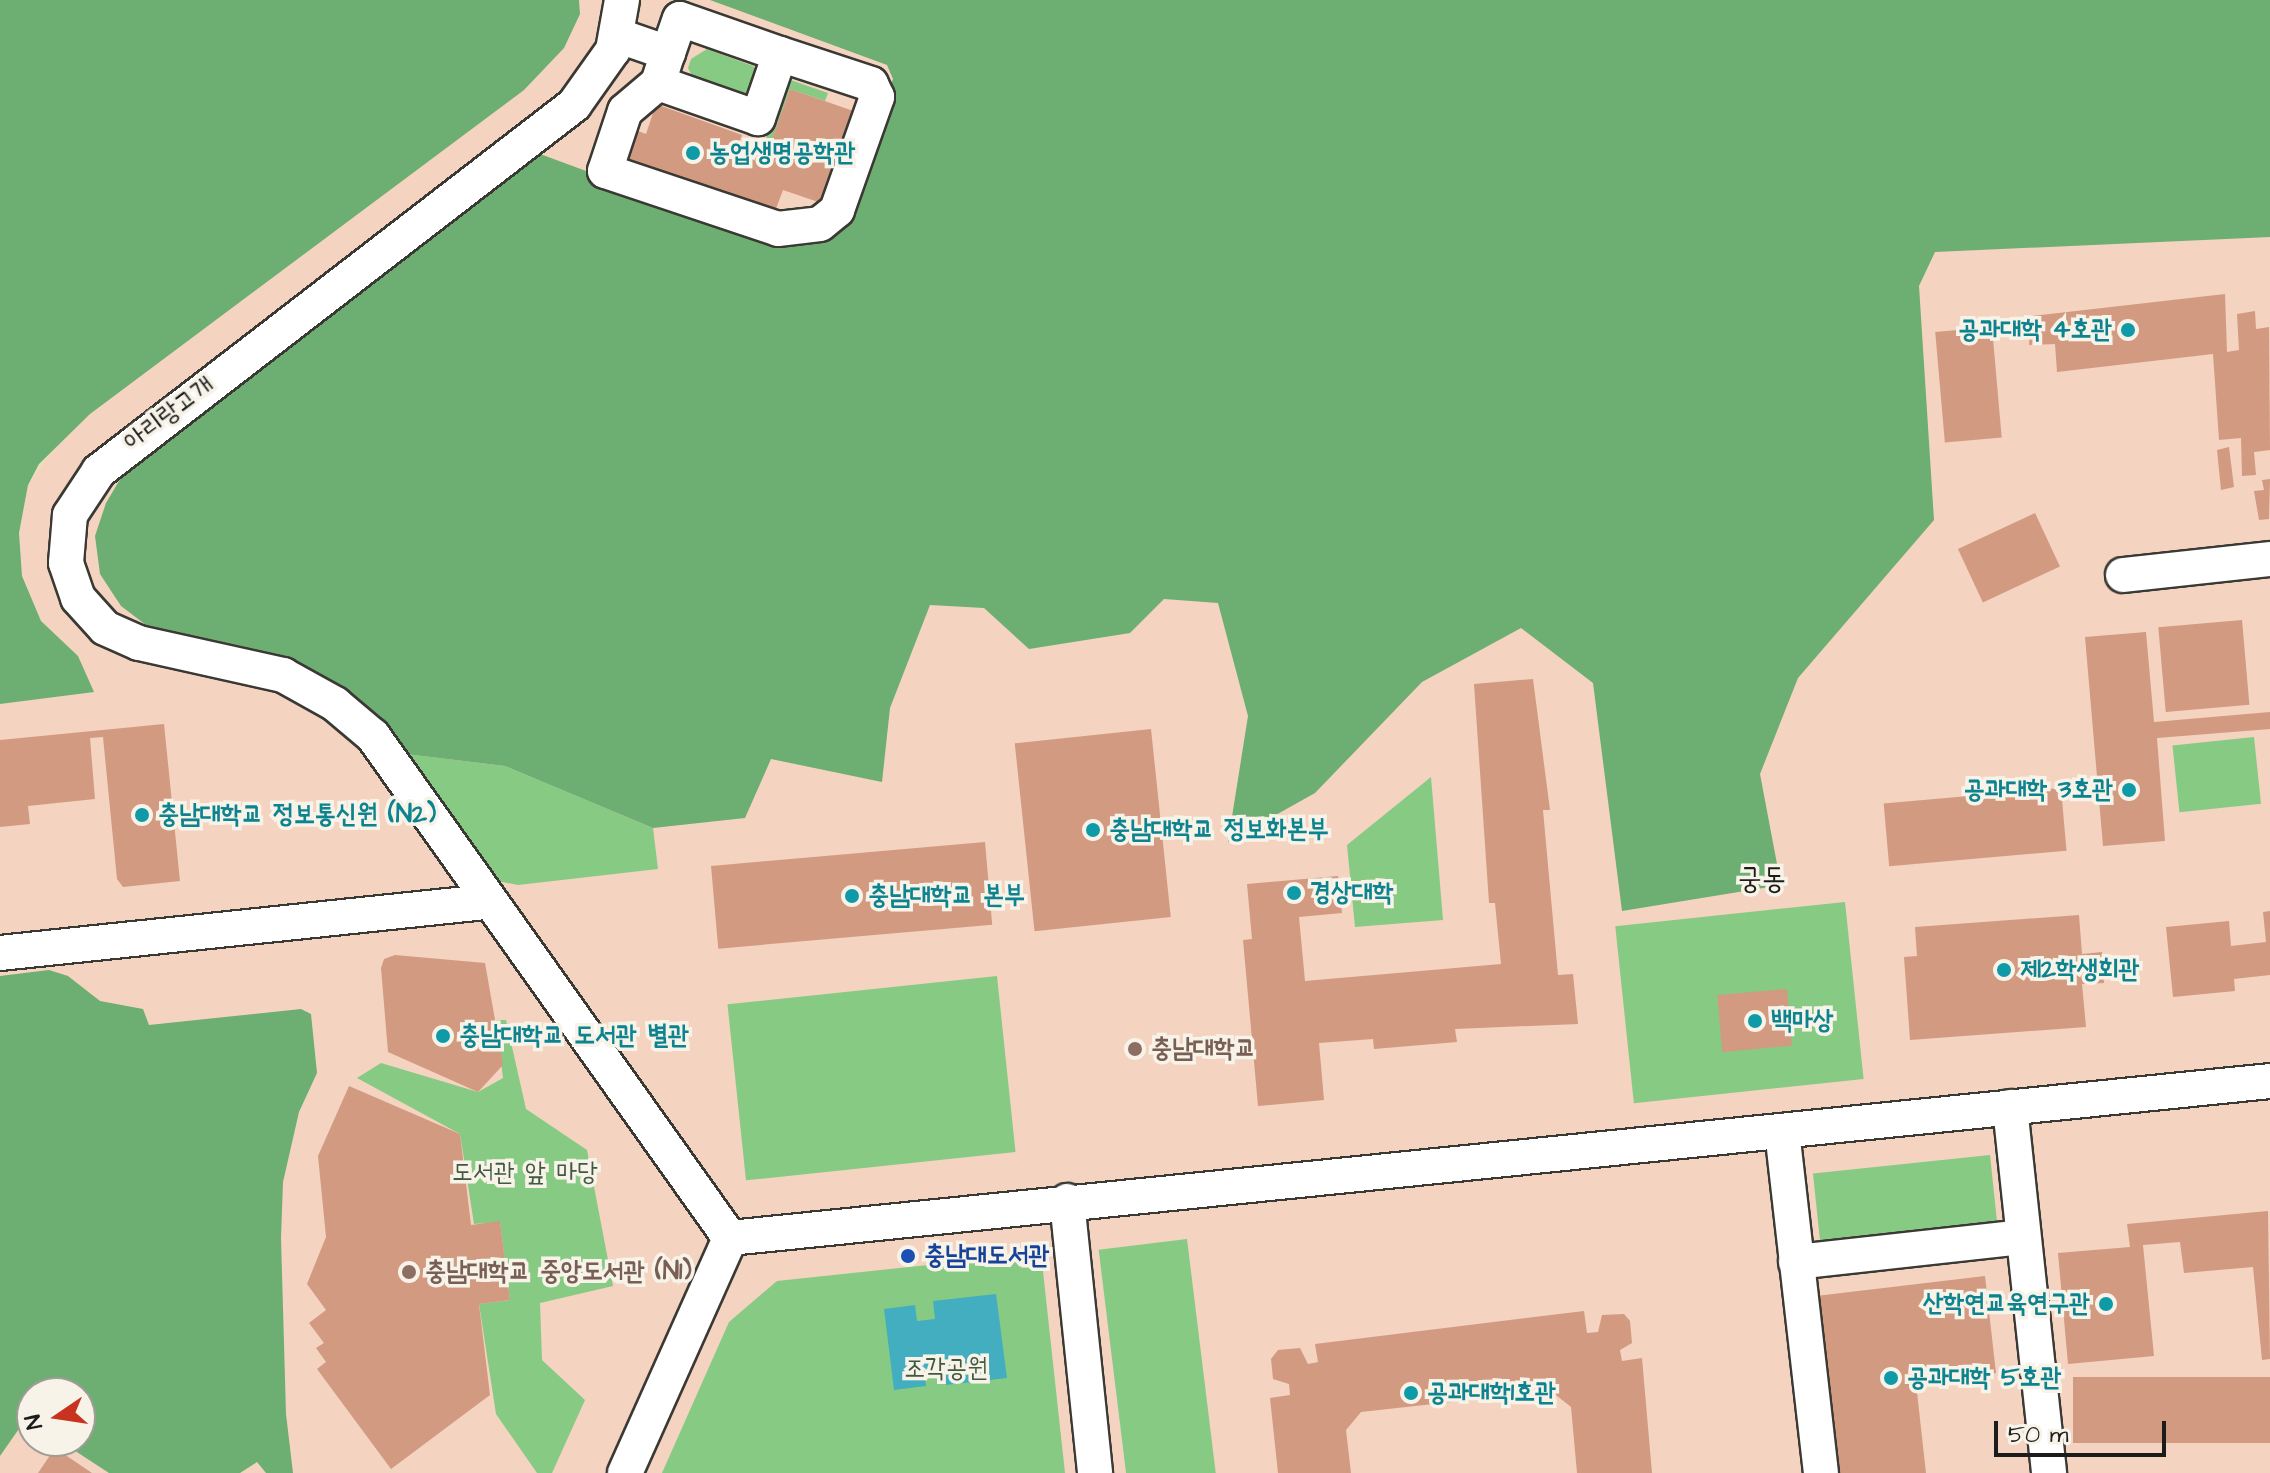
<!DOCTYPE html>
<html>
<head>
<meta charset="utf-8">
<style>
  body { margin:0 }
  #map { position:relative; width:2270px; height:1473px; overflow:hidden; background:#ecdfbd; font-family:"Architects Daughter","Poor Story",sans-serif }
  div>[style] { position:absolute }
  .built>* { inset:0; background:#f4d3c0 }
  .green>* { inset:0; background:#87ca84; transform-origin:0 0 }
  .forest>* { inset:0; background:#6dae72 }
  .water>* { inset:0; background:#42aec0 }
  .building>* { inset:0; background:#d29a81; transform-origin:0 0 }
  .roads { filter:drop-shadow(2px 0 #3b3934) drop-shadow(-2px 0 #3b3934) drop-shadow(0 2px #3b3934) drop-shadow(0 -2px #3b3934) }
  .minor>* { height:34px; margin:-17px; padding:0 17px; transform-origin:17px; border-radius:17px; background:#fff }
  .dots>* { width:22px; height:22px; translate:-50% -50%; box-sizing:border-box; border:4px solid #f7f3e8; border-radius:50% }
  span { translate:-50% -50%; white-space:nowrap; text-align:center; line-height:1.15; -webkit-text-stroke:7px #f7f3e8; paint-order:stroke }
  .culture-label { font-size:26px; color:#0d838f; font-weight:700 }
  .left { translate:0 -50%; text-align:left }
  .right { translate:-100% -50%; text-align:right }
  .street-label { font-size:26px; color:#1c1c1c }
  .education-label { font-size:26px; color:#785e54; font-weight:700 }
  .park-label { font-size:26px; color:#415940 }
  .transit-label { font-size:26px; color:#164399; font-weight:700 }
  .quarter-label { font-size:30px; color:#1c1c1c }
  .north { position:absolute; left:16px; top:1377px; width:80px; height:80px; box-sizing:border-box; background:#f7f3e8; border:2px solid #9f9d96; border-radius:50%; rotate:257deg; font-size:22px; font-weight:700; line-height:32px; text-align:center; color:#1c1c1c }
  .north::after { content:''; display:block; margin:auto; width:28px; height:36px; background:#c8321e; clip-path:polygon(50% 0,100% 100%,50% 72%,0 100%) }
  .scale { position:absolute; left:1994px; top:1421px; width:172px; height:36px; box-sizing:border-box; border:4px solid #1c1c1c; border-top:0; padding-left:10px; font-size:24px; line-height:28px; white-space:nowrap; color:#1c1c1c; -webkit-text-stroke:6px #f7f3e8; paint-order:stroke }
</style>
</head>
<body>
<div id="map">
  <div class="built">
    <div style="clip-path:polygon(evenodd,579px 0,2187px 0,2270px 130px,2270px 1473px,0 1473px,0 704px,93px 692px,78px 656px,41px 621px,22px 576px,19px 533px,28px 485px,60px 439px,580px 14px,579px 0,32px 1393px,80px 1393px,80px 1441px,32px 1441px,32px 1393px)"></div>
  </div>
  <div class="green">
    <div style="clip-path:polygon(707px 49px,753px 66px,758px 72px,749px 97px,695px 82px,688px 68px,691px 59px)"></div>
    <div style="clip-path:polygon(785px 78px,828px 93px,825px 101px,790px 89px,771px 143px,766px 141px,767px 127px)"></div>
    <div style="left:2254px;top:737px;width:67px;height:82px;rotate:84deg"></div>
    <div style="clip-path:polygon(406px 754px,505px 766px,653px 828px,658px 869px,518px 885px,497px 881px)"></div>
    <div style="clip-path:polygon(1431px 777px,1443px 920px,1355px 927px,1347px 845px)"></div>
    <div style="left:1845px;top:902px;width:178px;height:231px;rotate:84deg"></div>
    <div style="left:997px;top:976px;width:177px;height:271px;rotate:84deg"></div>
    <div style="clip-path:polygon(496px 1020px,506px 1020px,526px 1109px,587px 1150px,613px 1286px,540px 1303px,542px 1360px,585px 1400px,552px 1473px,537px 1473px,496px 1414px,479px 1304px,510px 1300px,500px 1222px,474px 1224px,460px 1134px,357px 1078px,381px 1063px,478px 1092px,503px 1078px)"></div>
    <div style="left:1990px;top:1155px;width:92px;height:178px;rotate:84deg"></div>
    <div style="left:1187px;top:1239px;width:236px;height:89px;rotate:83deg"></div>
    <div style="clip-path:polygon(1041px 1253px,1065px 1473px,662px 1473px,729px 1322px,777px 1281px)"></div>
  </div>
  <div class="forest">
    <div style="clip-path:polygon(0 0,579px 0,580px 14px,564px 48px,524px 90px,90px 414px,39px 464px,28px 485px,19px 533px,22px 576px,41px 621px,78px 656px,94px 692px,0 704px)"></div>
    <div style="clip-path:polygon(710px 0,2270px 0,2270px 237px,1935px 252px,1919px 286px,1934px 520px,1798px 678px,1760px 774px,1781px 885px,1622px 911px,1593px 683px,1521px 628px,1422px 682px,1315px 793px,1228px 842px,1248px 716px,1218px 603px,1164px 599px,1130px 633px,1029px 649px,984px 608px,930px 605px,890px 708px,882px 782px,771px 759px,745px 818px,653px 828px,505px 766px,406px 754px,381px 719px,350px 692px,302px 665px,241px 646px,150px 628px,121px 606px,100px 574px,95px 536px,106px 503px,122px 476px,142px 455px,532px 151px,770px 239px,840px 221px,893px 79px,887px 65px)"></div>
    <div style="clip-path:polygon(49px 970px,68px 976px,100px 1001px,143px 1009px,149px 1025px,301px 1009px,311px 1014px,317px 1073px,299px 1112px,283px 1182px,281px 1238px,286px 1414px,293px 1473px,266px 1473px,257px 1462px,240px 1473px,109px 1473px,60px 1441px,80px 1441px,80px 1393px,32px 1393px,32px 1422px,23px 1423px,0 1456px,0 976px)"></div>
  </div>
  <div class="water">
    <div style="clip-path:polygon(996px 1294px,1007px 1378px,946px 1385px,943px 1366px,924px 1369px,926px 1386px,894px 1390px,884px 1309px,915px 1305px,917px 1321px,935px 1319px,933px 1301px)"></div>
  </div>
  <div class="building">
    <div style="clip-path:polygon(790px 89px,862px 114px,830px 206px,783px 190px,774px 214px,624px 161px,635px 130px,646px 134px,656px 104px,742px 135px,738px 146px,766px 156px)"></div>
    <div style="clip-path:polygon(2225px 294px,2227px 352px,2239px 350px,2237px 314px,2255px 311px,2256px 329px,2269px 327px,2270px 450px,2254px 452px,2256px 475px,2242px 476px,2241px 438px,2219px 440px,2213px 354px,2057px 372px,2055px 344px,2029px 345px,2031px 316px)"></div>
    <div style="left:1992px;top:327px;width:111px;height:57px;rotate:85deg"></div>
    <div style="clip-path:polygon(2229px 447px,2234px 487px,2221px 490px,2217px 450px)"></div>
    <div style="clip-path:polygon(2270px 479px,2269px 519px,2259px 520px,2254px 491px,2264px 490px,2262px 480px)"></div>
    <div style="left:2035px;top:513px;width:59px;height:85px;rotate:65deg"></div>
    <div style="left:2242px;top:620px;width:85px;height:84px;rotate:85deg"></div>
    <div style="clip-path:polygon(2146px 632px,2154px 722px,2270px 712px,2270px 729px,2157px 738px,2165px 841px,2103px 846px,2085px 637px)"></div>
    <div style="clip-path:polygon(1533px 679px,1550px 810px,1543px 810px,1558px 975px,1573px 974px,1578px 1024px,1455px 1029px,1457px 1042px,1374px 1049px,1373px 1039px,1319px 1043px,1324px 1100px,1258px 1106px,1243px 940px,1252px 939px,1247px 884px,1338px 876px,1342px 913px,1299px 917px,1305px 981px,1501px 964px,1495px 903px,1489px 903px,1474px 684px)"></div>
    <div style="clip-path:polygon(164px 724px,180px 881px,123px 887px,117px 879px,103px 737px,90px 738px,95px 799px,28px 806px,30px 824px,0 827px,0 740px)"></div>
    <div style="left:1151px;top:729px;width:189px;height:137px;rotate:84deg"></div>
    <div style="left:2061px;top:788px;width:63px;height:178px;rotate:85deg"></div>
    <div style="left:985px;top:842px;width:83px;height:275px;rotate:85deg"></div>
    <div style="clip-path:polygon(2270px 911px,2270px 975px,2234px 979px,2235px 991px,2173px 997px,2166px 927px,2229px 921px,2231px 946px,2266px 942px,2263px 912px)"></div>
    <div style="clip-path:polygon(2079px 915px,2082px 954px,2102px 952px,2104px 983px,2082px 984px,2086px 1027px,1910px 1040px,1904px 957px,1917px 956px,1915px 927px)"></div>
    <div style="clip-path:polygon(395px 955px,485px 963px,503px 1065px,478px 1092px,388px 1052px,381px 968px,384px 959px)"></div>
    <div style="left:1787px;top:989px;width:57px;height:70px;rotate:85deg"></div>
    <div style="clip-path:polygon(349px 1086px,460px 1134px,471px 1225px,500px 1221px,510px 1300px,479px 1304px,490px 1395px,391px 1469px,317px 1369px,326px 1362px,316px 1348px,324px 1343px,309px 1323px,326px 1310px,307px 1284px,326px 1237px,318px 1156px)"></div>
    <div style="clip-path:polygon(2268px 1211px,2270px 1359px,2262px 1360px,2253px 1267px,2184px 1273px,2180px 1242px,2143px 1245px,2154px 1356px,2068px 1364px,2058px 1253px,2130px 1247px,2127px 1224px)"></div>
    <div style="clip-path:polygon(1985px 1276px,1996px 1373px,1916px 1383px,1926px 1473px,1837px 1473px,1816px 1296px)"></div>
    <div style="clip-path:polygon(1584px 1311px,1587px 1333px,1598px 1332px,1602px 1315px,1624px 1314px,1630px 1321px,1632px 1343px,1620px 1350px,1622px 1361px,1642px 1358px,1652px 1473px,1577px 1473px,1571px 1407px,1551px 1391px,1361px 1412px,1346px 1430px,1351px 1473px,1278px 1473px,1270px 1398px,1290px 1395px,1289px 1384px,1273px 1379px,1271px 1359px,1278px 1350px,1300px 1348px,1308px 1364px,1318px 1362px,1315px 1344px)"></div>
    <div style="left:2270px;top:1377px;width:66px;height:197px;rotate:90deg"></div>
    <div style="clip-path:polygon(55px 1448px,92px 1473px,38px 1473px)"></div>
  </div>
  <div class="roads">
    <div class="minor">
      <div style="left:622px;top:0;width:51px;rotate:100.2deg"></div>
      <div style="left:613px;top:50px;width:67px;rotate:125.3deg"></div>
      <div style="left:574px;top:105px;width:600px;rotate:142.38deg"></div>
      <div style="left:99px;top:471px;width:53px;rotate:123.4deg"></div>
      <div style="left:70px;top:515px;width:48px;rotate:94.8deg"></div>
      <div style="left:66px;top:563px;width:37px;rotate:71deg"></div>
      <div style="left:78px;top:598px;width:40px;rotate:48deg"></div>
      <div style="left:105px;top:628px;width:37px;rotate:24deg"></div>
      <div style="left:139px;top:643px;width:148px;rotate:12.5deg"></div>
      <div style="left:283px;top:675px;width:60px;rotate:29.1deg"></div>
      <div style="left:335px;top:704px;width:50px;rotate:40.1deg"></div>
      <div style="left:373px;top:736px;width:616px;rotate:54.58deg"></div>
      <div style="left:619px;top:36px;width:52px;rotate:19.1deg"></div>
      <div style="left:668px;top:53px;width:36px;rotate:-71deg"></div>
      <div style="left:680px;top:19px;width:106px;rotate:19.3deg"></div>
      <div style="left:780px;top:54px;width:68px;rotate:109deg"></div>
      <div style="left:758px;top:118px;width:106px;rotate:-160.7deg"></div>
      <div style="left:658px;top:83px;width:32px;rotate:-72deg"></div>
      <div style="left:658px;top:83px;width:43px;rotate:139.7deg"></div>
      <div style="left:625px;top:111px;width:63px;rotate:108.4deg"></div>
      <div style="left:605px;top:171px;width:182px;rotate:18.5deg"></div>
      <div style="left:778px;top:229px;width:42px;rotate:-6.8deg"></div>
      <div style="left:820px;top:224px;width:22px;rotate:-39deg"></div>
      <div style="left:837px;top:210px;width:120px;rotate:-70.5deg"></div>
      <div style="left:877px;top:97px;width:14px;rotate:-115deg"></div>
      <div style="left:871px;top:84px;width:96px;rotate:-161.8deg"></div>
      <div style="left:2123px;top:575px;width:148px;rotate:-6.2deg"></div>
      <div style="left:0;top:953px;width:492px;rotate:-6deg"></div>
      <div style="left:2010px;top:1107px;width:368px;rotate:83.9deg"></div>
      <div style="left:1782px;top:1131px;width:344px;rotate:83.5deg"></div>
      <div style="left:1067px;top:1201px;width:273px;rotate:84.1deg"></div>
      <div style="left:730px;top:1238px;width:1548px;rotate:-5.82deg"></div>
      <div style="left:1796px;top:1262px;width:228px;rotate:-6.3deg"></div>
      <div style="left:625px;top:1473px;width:257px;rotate:-65.9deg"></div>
    </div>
  </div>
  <div class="dots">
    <div style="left:693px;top:153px;background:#0f9aa8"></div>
    <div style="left:2128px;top:330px;background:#0f9aa8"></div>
    <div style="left:2129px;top:790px;background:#0f9aa8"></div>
    <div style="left:142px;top:815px;background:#0f9aa8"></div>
    <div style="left:1093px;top:830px;background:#0f9aa8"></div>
    <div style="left:1294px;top:893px;background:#0f9aa8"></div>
    <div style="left:852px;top:896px;background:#0f9aa8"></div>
    <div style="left:2004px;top:970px;background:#0f9aa8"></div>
    <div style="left:1755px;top:1021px;background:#0f9aa8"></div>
    <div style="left:443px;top:1036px;background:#0f9aa8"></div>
    <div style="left:1135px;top:1049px;background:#8d6e63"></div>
    <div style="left:908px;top:1256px;background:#1a4fb4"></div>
    <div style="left:409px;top:1272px;background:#8d6e63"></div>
    <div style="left:2106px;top:1304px;background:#0f9aa8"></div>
    <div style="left:1891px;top:1378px;background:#0f9aa8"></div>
    <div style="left:1411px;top:1393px;background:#0f9aa8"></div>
  </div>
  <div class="culture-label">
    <span class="left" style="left:709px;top:153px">농업생명공학관</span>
    <span class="right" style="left:2112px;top:330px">공과대학 4호관</span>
    <span class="right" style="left:2113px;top:790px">공과대학 3호관</span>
    <span class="left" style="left:158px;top:815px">충남대학교 정보통신원 (N2)</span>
    <span class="left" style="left:1109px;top:830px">충남대학교 정보화본부</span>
    <span class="left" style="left:1310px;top:893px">경상대학</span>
    <span class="left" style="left:868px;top:896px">충남대학교 본부</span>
    <span class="left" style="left:2020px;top:970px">제2학생회관</span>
    <span class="left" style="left:1771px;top:1021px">백마상</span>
    <span class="left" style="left:459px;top:1036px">충남대학교 도서관 별관</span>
    <span class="right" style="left:2090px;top:1304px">산학연교육연구관</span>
    <span class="left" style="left:1907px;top:1378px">공과대학 5호관</span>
    <span class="left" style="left:1427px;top:1393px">공과대학1호관</span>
  </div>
  <div class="street-label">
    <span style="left:169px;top:414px;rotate:-37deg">아리랑고개</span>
  </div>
  <div class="education-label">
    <span class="left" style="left:1151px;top:1049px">충남대학교</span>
    <span class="left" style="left:425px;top:1272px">충남대학교 중앙도서관 (N1)</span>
  </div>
  <div class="park-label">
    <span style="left:525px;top:1173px">도서관 앞 마당</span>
    <span style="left:946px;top:1369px">조각공원</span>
  </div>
  <div class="transit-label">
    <span class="left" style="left:924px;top:1256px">충남대도서관</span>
  </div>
  <div class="quarter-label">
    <span style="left:1762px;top:879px">궁동</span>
  </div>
  <div class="north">N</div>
  <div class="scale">50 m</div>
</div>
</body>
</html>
